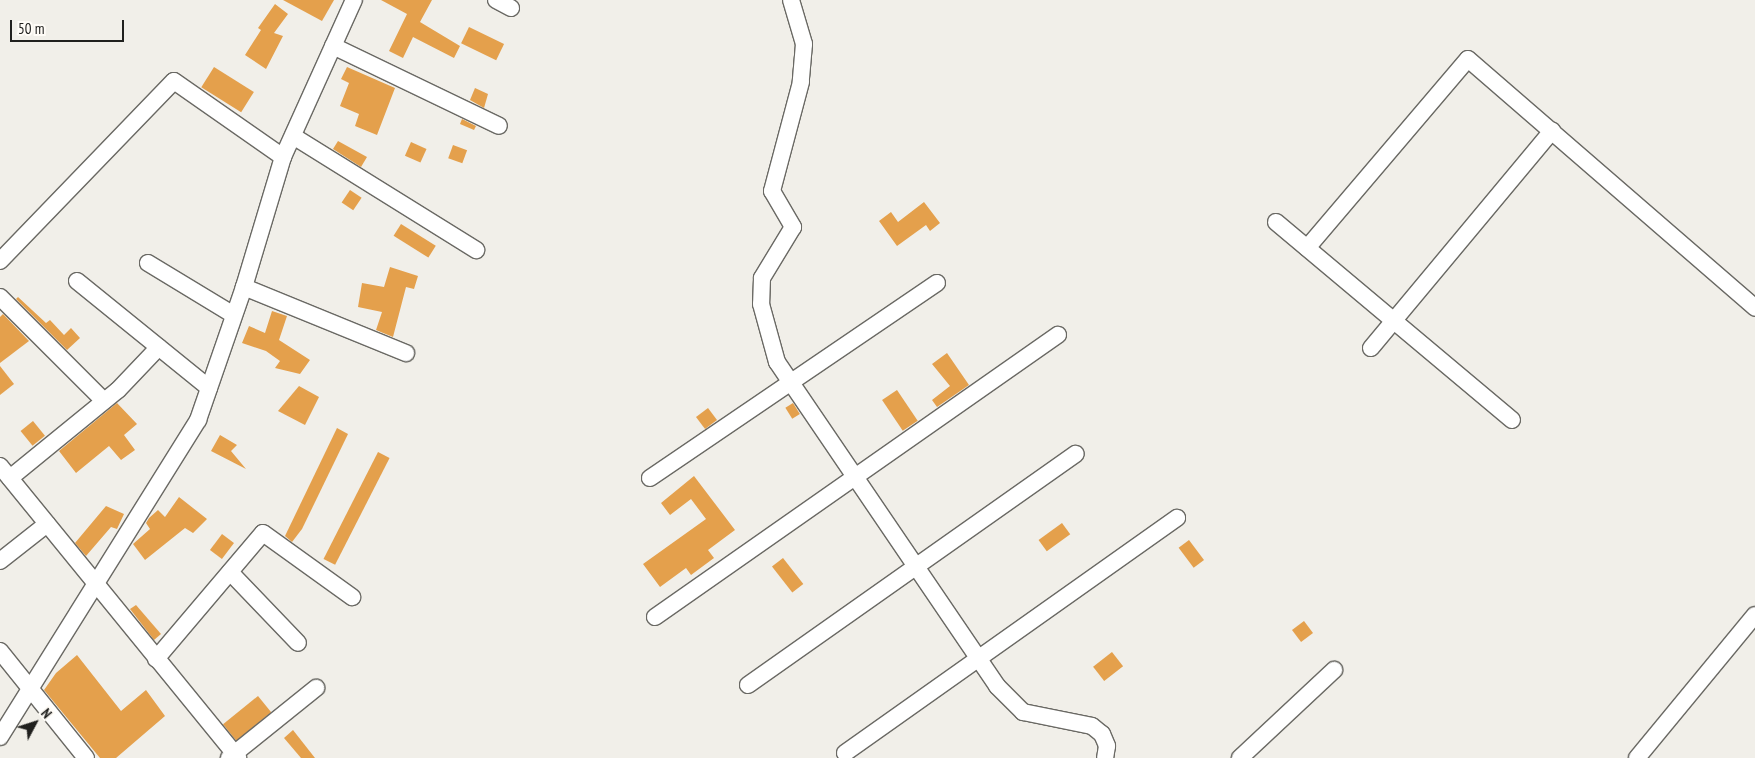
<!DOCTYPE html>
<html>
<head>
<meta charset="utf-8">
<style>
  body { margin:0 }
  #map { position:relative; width:1755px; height:758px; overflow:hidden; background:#f1efe9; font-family:"PT Sans Narrow",sans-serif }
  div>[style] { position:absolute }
  .building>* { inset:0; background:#e4a04c; transform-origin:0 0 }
  .roads { filter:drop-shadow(1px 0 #6a6964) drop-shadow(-1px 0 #6a6964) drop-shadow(0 1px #6a6964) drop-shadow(0 -1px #6a6964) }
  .minor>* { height:16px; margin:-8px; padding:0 8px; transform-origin:8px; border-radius:8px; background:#fff }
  span { translate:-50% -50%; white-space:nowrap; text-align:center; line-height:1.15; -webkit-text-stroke:4.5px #fffcf7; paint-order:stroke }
  .north { position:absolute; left:10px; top:698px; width:50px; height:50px; -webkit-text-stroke:4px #fffcf7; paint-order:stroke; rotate:50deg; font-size:14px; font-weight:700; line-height:20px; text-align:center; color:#20201e }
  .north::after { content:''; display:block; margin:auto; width:18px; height:22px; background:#20201e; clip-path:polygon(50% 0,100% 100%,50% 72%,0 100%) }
  .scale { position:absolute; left:10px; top:20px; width:114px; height:22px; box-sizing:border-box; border:2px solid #20201e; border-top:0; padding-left:6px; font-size:15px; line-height:18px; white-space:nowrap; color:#20201e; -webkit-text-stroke:4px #fffcf7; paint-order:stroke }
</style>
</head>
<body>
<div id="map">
  <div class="building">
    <div style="clip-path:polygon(283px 0,334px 0,322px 21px)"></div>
    <div style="clip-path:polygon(381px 0,432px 0,420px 22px,460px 46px,454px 58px,413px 37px,403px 58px,389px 51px,407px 14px)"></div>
    <div style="clip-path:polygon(275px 4px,288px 14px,274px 33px,283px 36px,266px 69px,245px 55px,261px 30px,258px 28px)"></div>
    <div style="left:469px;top:27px;width:39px;height:18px;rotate:26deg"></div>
    <div style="left:214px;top:67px;width:47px;height:24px;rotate:32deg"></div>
    <div style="clip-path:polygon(347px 67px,395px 88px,377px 135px,355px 126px,359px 114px,340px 106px,349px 83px,341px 79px)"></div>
    <div style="clip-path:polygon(475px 88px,488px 94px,484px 108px,470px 100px)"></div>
    <div style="clip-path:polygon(462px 119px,476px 126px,474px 130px,460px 124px)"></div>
    <div style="clip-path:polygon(338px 141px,367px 157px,361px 167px,333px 149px)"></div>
    <div style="left:411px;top:142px;width:17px;height:15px;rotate:24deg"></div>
    <div style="left:453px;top:145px;width:15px;height:14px;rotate:20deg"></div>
    <div style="left:350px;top:190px;width:14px;height:15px;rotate:34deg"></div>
    <div style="clip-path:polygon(924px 202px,940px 223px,930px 231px,926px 225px,897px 246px,879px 221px,891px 212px,898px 222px)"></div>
    <div style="left:401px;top:224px;width:41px;height:14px;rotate:32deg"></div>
    <div style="clip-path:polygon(390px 267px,418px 276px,414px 289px,406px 287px,393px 337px,376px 330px,382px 312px,358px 307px,362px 283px,384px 287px)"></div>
    <div style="clip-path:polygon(18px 297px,46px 323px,50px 320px,64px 335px,71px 328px,80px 338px,67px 350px,16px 299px)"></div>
    <div style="clip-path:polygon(272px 311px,287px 316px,279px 340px,310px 360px,300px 374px,275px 368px,280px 361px,266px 351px,242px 343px,249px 326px,265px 333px)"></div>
    <div style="clip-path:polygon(3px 314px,29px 341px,0 363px,0 317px)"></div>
    <div style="clip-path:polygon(947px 353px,969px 385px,937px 407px,932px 400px,950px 386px,932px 364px)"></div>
    <div style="clip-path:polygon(0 366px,14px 384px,0 395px)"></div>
    <div style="clip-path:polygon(299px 386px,319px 397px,305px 425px,278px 411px)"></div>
    <div style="left:897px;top:390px;width:37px;height:18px;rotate:56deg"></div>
    <div style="clip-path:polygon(117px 403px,137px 424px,124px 435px,135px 450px,121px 460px,109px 446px,76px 473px,59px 451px)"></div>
    <div style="left:793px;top:403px;width:13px;height:9px;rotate:58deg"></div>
    <div style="left:708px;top:408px;width:15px;height:15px;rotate:53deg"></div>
    <div style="left:33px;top:421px;width:19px;height:16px;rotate:51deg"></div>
    <div style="clip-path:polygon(337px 428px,348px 434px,302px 529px,292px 542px,285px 536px)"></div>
    <div style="clip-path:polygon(220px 435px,237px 445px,231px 451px,246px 469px,211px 451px)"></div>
    <div style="left:378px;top:452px;width:13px;height:120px;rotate:27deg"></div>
    <div style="clip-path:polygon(694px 476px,735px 530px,708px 550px,714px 558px,691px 575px,686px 568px,660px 587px,643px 564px,706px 519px,691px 499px,670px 515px,661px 503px)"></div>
    <div style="clip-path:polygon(179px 497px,207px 519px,193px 533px,185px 528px,145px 560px,133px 544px,150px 529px,146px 523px,149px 518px,158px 510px,165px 517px)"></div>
    <div style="clip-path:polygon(106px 506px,124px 514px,117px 529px,111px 527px,86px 556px,75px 543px)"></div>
    <div style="left:1062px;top:523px;width:14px;height:29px;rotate:54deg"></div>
    <div style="left:222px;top:534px;width:15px;height:20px;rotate:37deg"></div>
    <div style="left:1189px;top:540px;width:25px;height:13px;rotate:53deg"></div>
    <div style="left:783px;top:558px;width:33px;height:14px;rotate:52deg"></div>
    <div style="clip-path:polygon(136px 605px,161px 634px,154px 640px,130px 609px)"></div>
    <div style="left:1304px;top:621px;width:15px;height:15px;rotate:53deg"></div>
    <div style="left:1112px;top:652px;width:18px;height:24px;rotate:52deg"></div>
    <div style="clip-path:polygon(77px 655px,121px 711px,146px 690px,165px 716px,116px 758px,100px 758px,44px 690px,56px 673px)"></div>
    <div style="left:258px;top:696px;width:21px;height:45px;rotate:51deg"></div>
    <div style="clip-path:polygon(293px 730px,315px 758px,301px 758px,284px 738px)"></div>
  </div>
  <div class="roads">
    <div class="minor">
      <div style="left:496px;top:0;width:17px;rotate:28deg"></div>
      <div style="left:791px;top:0;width:46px;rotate:73.5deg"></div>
      <div style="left:804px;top:44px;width:38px;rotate:95deg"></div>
      <div style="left:801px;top:82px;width:113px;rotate:104.9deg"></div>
      <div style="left:772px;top:191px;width:42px;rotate:59.7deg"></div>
      <div style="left:793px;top:227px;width:60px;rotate:121.3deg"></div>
      <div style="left:762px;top:278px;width:26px;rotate:92deg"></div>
      <div style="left:761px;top:304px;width:60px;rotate:74.6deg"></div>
      <div style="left:777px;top:362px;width:392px;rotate:55.8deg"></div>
      <div style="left:997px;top:686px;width:37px;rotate:45deg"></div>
      <div style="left:1023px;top:712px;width:70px;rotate:11.5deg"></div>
      <div style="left:1092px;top:726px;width:13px;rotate:39deg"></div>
      <div style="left:1102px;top:734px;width:13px;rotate:67deg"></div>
      <div style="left:1107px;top:746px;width:12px;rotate:99deg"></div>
      <div style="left:333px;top:46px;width:184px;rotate:25.7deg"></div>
      <div style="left:293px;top:136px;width:216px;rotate:31.9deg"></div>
      <div style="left:1276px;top:222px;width:308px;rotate:40deg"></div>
      <div style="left:1307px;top:248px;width:248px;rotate:-49.6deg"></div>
      <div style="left:1468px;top:59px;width:380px;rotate:40.9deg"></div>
      <div style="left:0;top:261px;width:250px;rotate:-46deg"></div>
      <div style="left:174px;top:81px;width:133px;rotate:34.9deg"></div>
      <div style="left:148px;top:263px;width:100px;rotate:31.2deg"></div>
      <div style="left:77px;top:281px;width:170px;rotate:39deg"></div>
      <div style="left:244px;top:287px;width:175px;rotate:22.2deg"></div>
      <div style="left:0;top:297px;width:147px;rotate:45deg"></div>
      <div style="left:1371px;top:348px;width:283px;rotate:-50.2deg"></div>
      <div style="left:0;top:466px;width:377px;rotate:50.8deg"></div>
      <div style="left:10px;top:478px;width:139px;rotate:-39.2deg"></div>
      <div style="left:118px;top:390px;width:59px;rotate:-46.4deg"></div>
      <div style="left:650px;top:478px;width:347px;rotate:-34.2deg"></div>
      <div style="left:0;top:561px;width:60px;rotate:-38.2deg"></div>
      <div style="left:230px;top:572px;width:98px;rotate:46.2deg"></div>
      <div style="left:655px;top:617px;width:492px;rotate:-35deg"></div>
      <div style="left:0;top:651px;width:137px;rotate:51.2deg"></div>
      <div style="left:156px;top:659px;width:165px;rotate:-49.7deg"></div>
      <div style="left:263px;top:533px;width:110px;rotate:35.7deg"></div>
      <div style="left:748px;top:685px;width:401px;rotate:-35.2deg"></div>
      <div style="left:0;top:737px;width:374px;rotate:-58deg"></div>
      <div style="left:198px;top:420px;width:141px;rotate:-70.9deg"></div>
      <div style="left:244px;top:287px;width:136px;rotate:-73.3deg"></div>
      <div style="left:283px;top:157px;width:172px;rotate:-65.7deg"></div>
      <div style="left:845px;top:753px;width:407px;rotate:-35.3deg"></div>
      <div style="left:229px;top:758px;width:112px;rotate:-38.8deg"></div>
      <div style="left:1240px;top:758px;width:129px;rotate:-43.1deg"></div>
      <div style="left:1637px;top:758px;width:185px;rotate:-50.5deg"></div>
    </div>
  </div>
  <div class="north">N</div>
  <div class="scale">50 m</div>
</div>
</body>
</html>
